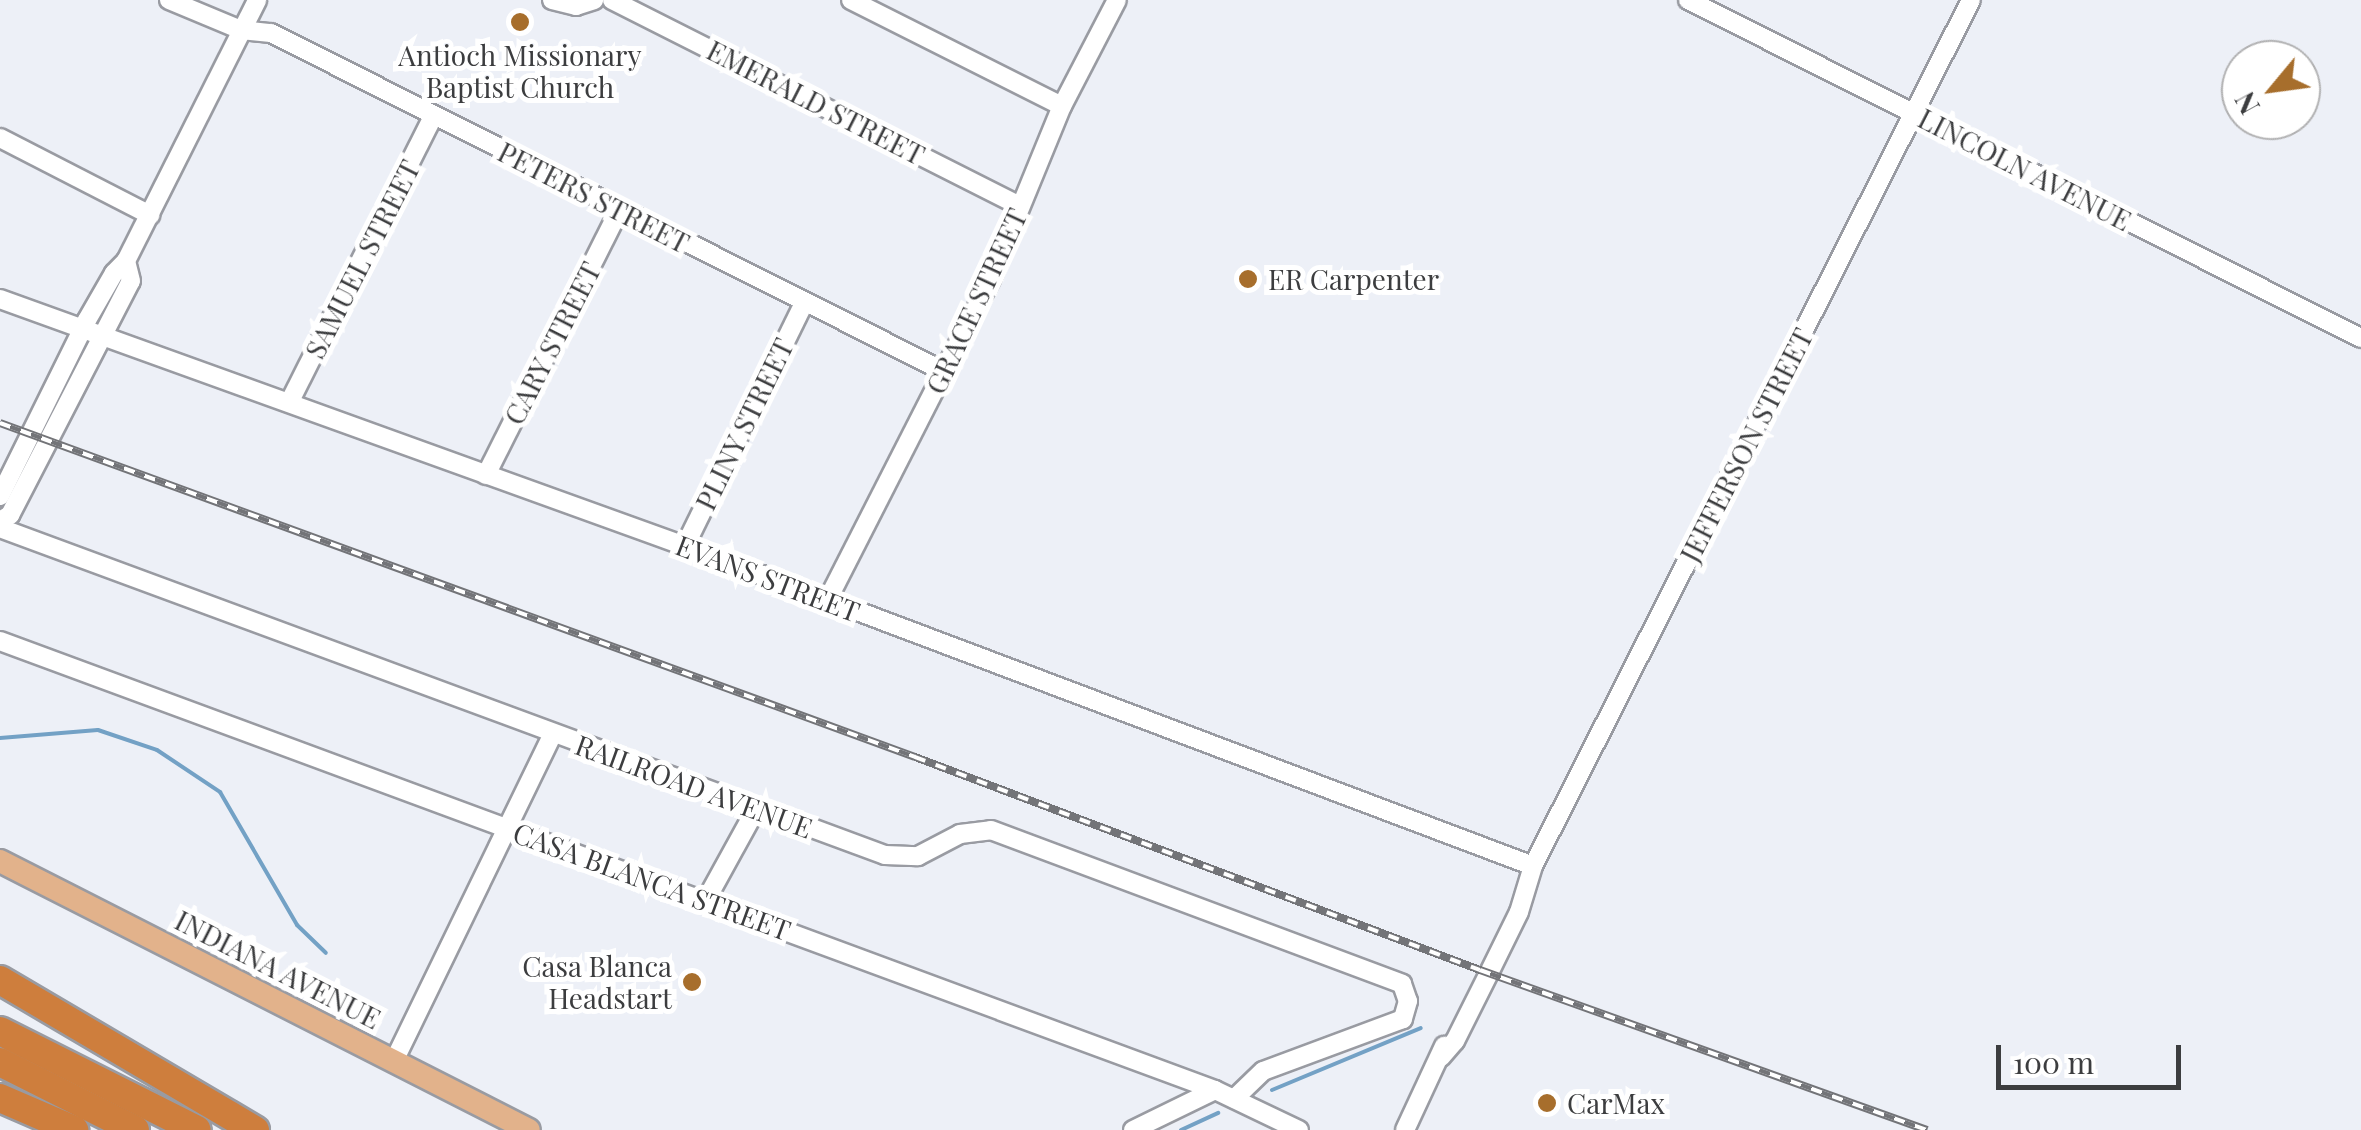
<!DOCTYPE html>
<html>
<head>
<meta charset="utf-8">
<style>
  body { margin:0 }
  #map { position:relative; width:2361px; height:1130px; overflow:hidden; background:#edf0f7; font-family:"Playfair Display",serif }
  div>[style] { position:absolute }
  .stream>* { height:4px; margin:-2px; padding:0 2px; transform-origin:2px; border-radius:2px; background:#73a1c5 }
  .roads { filter:drop-shadow(2px 0 #999ba2) drop-shadow(-2px 0 #999ba2) drop-shadow(0 2px #999ba2) drop-shadow(0 -2px #999ba2) }
  .minor>* { height:18px; margin:-9px; padding:0 9px; transform-origin:9px; border-radius:9px; background:#fff }
  .major>* { height:22px; margin:-11px; padding:0 11px; transform-origin:11px; border-radius:11px; background:#e2b28b }
  .highway>* { height:28px; margin:-14px; padding:0 14px; transform-origin:14px; border-radius:14px; background:#ce7e3d }
  .rail>* { height:8px; margin-top:-4px; transform-origin:0; background:repeating-linear-gradient(90deg,#fff 0 11px,#737478 0 22px); box-sizing:border-box; border-block:2px solid #737478 }
  .dots>* { width:28px; height:28px; translate:-50% -50%; box-sizing:border-box; border:5px solid #fff; border-radius:50% }
  span { translate:-50% -50%; white-space:nowrap; text-align:center; line-height:1.15; -webkit-text-stroke:10px #fff; paint-order:stroke }
  .poi-label { font-size:28px; color:#3c3d3f }
  .left { translate:0 -50%; text-align:left }
  .right { translate:-100% -50%; text-align:right }
  .street-label { font-size:28px; color:#3c3d3f }
  .north { position:absolute; left:2221px; top:40px; width:100px; height:100px; box-sizing:border-box; background:#fff; border:2px solid #b1b1b2; border-radius:50%; rotate:241deg; font-size:28px; font-weight:700; line-height:40px; text-align:center; color:#3c3d3f }
  .north::after { content:''; display:block; margin:auto; width:35px; height:45px; background:#a76e2c; clip-path:polygon(50% 0,100% 100%,50% 72%,0 100%) }
  .scale { position:absolute; left:1996px; top:1045px; width:185px; height:45px; box-sizing:border-box; border:5px solid #3c3d3f; border-top:0; padding-left:12px; font-size:30px; line-height:35px; white-space:nowrap; color:#3c3d3f; -webkit-text-stroke:8px #fff; paint-order:stroke }
</style>
</head>
<body>
<div id="map">
  <div class="stream">
    <div style="left:0;top:738px;width:98px;rotate:-4.7deg"></div>
    <div style="left:98px;top:730px;width:62px;rotate:18.7deg"></div>
    <div style="left:157px;top:750px;width:76px;rotate:33.7deg"></div>
    <div style="left:220px;top:792px;width:154px;rotate:59.9deg"></div>
    <div style="left:297px;top:925px;width:40px;rotate:44deg"></div>
    <div style="left:1272px;top:1090px;width:161px;rotate:-22.6deg"></div>
    <div style="left:1181px;top:1130px;width:41px;rotate:-24.7deg"></div>
  </div>
  <div class="roads">
    <div class="minor">
      <div style="left:169px;top:0;width:78px;rotate:22.6deg"></div>
      <div style="left:241px;top:30px;width:30px;rotate:6deg"></div>
      <div style="left:271px;top:33px;width:754px;rotate:26.7deg"></div>
      <div style="left:552px;top:0;width:25px;rotate:14deg"></div>
      <div style="left:576px;top:6px;width:19px;rotate:-18deg"></div>
      <div style="left:612px;top:0;width:457px;rotate:26.8deg"></div>
      <div style="left:851px;top:0;width:236px;rotate:26.7deg"></div>
      <div style="left:1688px;top:0;width:753px;rotate:26.67deg"></div>
      <div style="left:0;top:138px;width:169px;rotate:27.2deg"></div>
      <div style="left:0;top:299px;width:728px;rotate:19.83deg"></div>
      <div style="left:685px;top:546px;width:906px;rotate:20.67deg"></div>
      <div style="left:290px;top:401px;width:318px;rotate:-63.3deg"></div>
      <div style="left:486px;top:475px;width:297px;rotate:-63.3deg"></div>
      <div style="left:0;top:496px;width:196px;rotate:-63.7deg"></div>
      <div style="left:87px;top:320px;width:54px;rotate:-60.1deg"></div>
      <div style="left:114px;top:273px;width:17px;rotate:-45deg"></div>
      <div style="left:126px;top:261px;width:292px;rotate:-63.3deg"></div>
      <div style="left:0;top:521px;width:12px;rotate:-31deg"></div>
      <div style="left:10px;top:515px;width:263px;rotate:-62.7deg"></div>
      <div style="left:131px;top:281px;width:21px;rotate:-104deg"></div>
      <div style="left:0;top:528px;width:943px;rotate:20.28deg"></div>
      <div style="left:885px;top:855px;width:33px;rotate:2deg"></div>
      <div style="left:918px;top:856px;width:47px;rotate:-27.6deg"></div>
      <div style="left:960px;top:834px;width:31px;rotate:-7deg"></div>
      <div style="left:991px;top:830px;width:439px;rotate:20.5deg"></div>
      <div style="left:1402px;top:984px;width:18px;rotate:71deg"></div>
      <div style="left:1408px;top:1001px;width:19px;rotate:106deg"></div>
      <div style="left:1403px;top:1019px;width:149px;rotate:159.6deg"></div>
      <div style="left:1263px;top:1071px;width:40px;rotate:136deg"></div>
      <div style="left:685px;top:546px;width:271px;rotate:-63.9deg"></div>
      <div style="left:828px;top:599px;width:359px;rotate:-63deg"></div>
      <div style="left:991px;top:279px;width:187px;rotate:-67.7deg"></div>
      <div style="left:1062px;top:106px;width:119px;rotate:-62.6deg"></div>
      <div style="left:0;top:641px;width:1295px;rotate:20.28deg"></div>
      <div style="left:1215px;top:1090px;width:93px;rotate:25.5deg"></div>
      <div style="left:706px;top:900px;width:104px;rotate:-61.2deg"></div>
      <div style="left:1441px;top:1057px;width:21px;rotate:-49deg"></div>
      <div style="left:1455px;top:1041px;width:76px;rotate:-63.4deg"></div>
      <div style="left:1489px;top:973px;width:68px;rotate:-63.8deg"></div>
      <div style="left:1519px;top:912px;width:48px;rotate:-73.1deg"></div>
      <div style="left:1533px;top:866px;width:970px;rotate:-63.17deg"></div>
      <div style="left:394px;top:1061px;width:362px;rotate:-64.1deg"></div>
      <div style="left:1133px;top:1130px;width:91px;rotate:-26deg"></div>
      <div style="left:1405px;top:1130px;width:93px;rotate:-65.1deg"></div>
    </div>
    <div class="major">
      <div style="left:0;top:861px;width:593px;rotate:26.95deg"></div>
    </div>
    <div class="highway">
      <div style="left:0;top:980px;width:296px;rotate:30.5deg"></div>
      <div style="left:0;top:1031px;width:220px;rotate:26.7deg"></div>
      <div style="left:0;top:1062px;width:151px;rotate:26.7deg"></div>
      <div style="left:0;top:1098px;width:81px;rotate:23.4deg"></div>
    </div>
  </div>
  <div class="rail">
    <div style="left:0;top:423px;width:974px;rotate:20.05deg"></div>
    <div style="left:915px;top:757px;width:604px;rotate:20.66deg"></div>
    <div style="left:1480px;top:970px;width:475px;rotate:19.7deg"></div>
  </div>
  <div class="dots">
    <div style="left:520px;top:22px;background:#a76e2c"></div>
    <div style="left:1248px;top:279px;background:#a76e2c"></div>
    <div style="left:692px;top:982px;background:#a76e2c"></div>
    <div style="left:1547px;top:1103px;background:#a76e2c"></div>
  </div>
  <div class="poi-label">
    <span style="left:520px;top:71px">Antioch Missionary<br>Baptist Church</span>
    <span class="left" style="left:1268px;top:279px">ER Carpenter</span>
    <span class="right" style="left:672px;top:982px">Casa Blanca<br>Headstart</span>
    <span class="left" style="left:1567px;top:1103px">CarMax</span>
  </div>
  <div class="street-label">
    <span style="left:816px;top:102px;rotate:27deg">EMERALD STREET</span>
    <span style="left:2025px;top:169px;rotate:27deg">LINCOLN AVENUE</span>
    <span style="left:594px;top:197px;rotate:27deg">PETERS STREET</span>
    <span style="left:362px;top:259px;rotate:-63deg">SAMUEL STREET</span>
    <span style="left:976px;top:301px;rotate:-65deg">GRACE STREET</span>
    <span style="left:552px;top:343px;rotate:-63deg">CARY STREET</span>
    <span style="left:744px;top:424px;rotate:-64deg">PLINY STREET</span>
    <span style="left:1746px;top:445px;rotate:-63deg">JEFFERSON STREET</span>
    <span style="left:768px;top:578px;rotate:21deg">EVANS STREET</span>
    <span style="left:694px;top:786px;rotate:20deg">RAILROAD AVENUE</span>
    <span style="left:652px;top:881px;rotate:20deg">CASA BLANCA STREET</span>
    <span style="left:278px;top:969px;rotate:27deg">INDIANA AVENUE</span>
  </div>
  <div class="north">N</div>
  <div class="scale">100 m</div>
</div>
</body>
</html>
